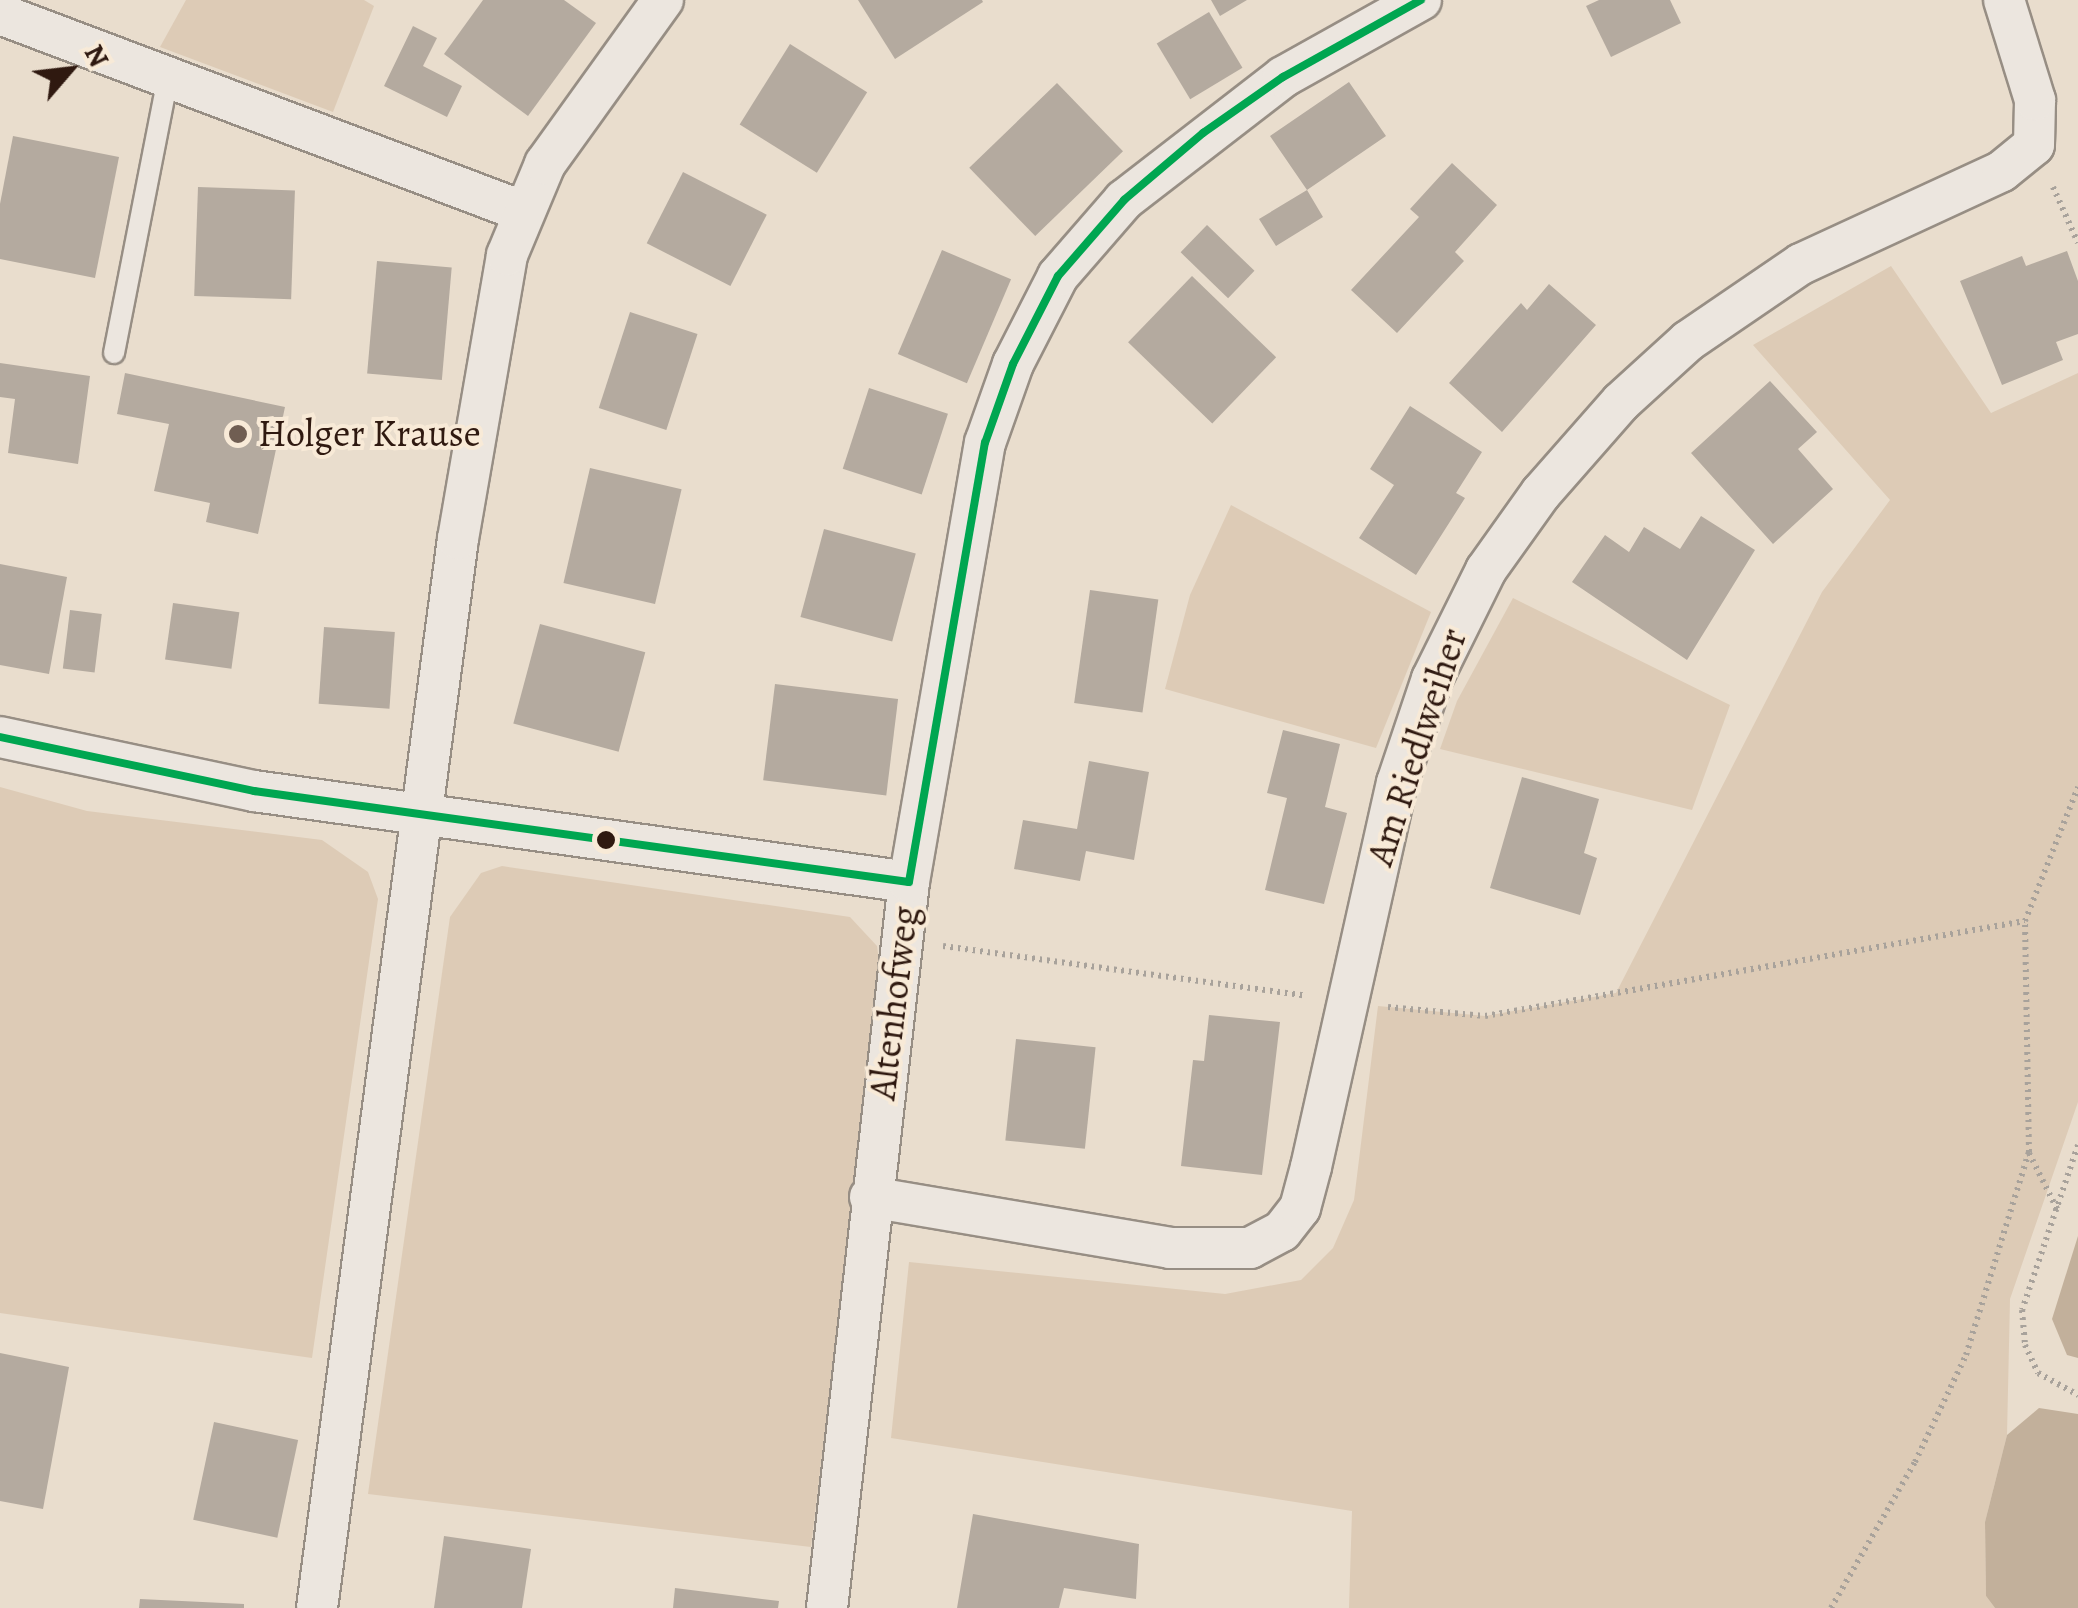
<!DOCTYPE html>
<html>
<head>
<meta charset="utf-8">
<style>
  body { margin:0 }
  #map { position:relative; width:2078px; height:1608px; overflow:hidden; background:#e9ddcd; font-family:Alegreya,serif }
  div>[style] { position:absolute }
  .green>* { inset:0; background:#ddcbb6 }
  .water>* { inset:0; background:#c2b09b }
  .building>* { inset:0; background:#b4aa9f; transform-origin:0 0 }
  .path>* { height:6px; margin-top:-3px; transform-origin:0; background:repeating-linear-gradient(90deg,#a8a29b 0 2.5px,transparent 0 7.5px) }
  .roads { filter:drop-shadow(2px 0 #978e84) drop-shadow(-2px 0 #978e84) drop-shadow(0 2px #978e84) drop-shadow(0 -2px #978e84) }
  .service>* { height:20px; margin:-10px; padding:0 10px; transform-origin:10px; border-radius:10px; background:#ece6df }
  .minor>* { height:40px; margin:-20px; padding:0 20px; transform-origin:20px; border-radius:20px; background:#ece6df }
  .bus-1>* { height:8px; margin:-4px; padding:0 4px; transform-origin:4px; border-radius:4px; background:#00a651 }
  .dots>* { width:28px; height:28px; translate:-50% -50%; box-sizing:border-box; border:5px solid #f8ead7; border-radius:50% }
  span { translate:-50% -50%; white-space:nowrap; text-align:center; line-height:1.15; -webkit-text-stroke:8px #f8ead7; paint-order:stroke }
  .poi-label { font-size:38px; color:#2f1910 }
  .left { translate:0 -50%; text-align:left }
  .street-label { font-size:38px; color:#2f1910 }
  .north { position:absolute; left:20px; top:20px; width:100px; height:100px; -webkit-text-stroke:8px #f8ead7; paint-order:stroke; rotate:62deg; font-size:28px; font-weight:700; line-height:40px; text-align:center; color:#2f1910 }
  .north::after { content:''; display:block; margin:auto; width:35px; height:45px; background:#2f1910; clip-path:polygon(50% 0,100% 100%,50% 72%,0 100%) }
</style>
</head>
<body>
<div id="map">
  <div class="green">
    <div style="clip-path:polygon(186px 0,364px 0,374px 6px,333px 112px,160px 47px)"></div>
    <div style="clip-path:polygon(1891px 266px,1991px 413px,2078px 373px,2078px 1102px,2010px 1299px,2007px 1435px,1985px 1522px,1986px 1596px,1995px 1608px,1349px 1608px,1352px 1511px,891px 1438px,909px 1262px,1225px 1294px,1301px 1280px,1333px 1248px,1354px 1200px,1378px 1006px,1485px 1016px,1616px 993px,1822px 592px,1890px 500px,1753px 345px)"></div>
    <div style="clip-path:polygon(1231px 505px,1431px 612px,1376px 748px,1165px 689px,1190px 595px)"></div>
    <div style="clip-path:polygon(1513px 598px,1730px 705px,1692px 810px,1440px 749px,1457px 701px)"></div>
    <div style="clip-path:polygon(0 787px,87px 811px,322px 840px,368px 872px,378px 899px,312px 1358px,0 1313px)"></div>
    <div style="clip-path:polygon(502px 866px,850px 917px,877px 946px,880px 968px,811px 1547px,368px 1494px,450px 917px,481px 873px)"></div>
  </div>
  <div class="water">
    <div style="clip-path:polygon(2078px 1236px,2078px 1358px,2067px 1355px,2052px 1319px)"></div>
    <div style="clip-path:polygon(2039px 1408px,2078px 1414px,2078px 1608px,1995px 1608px,1986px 1596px,1985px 1522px,2007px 1435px)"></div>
  </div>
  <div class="building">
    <div style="clip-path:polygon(483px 0,564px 0,596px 23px,528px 116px,444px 54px)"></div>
    <div style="clip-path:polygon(858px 0,982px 0,983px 2px,895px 59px)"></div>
    <div style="clip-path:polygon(1211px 0,1247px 0,1220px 16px)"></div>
    <div style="clip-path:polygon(1599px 0,1670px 0,1681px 23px,1611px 57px,1586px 6px)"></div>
    <div style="left:1209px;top:12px;width:65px;height:61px;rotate:59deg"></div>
    <div style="clip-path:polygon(413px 26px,437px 38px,423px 66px,462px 86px,447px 117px,384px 86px)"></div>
    <div style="left:790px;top:44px;width:91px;height:95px;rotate:32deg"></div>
    <div style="clip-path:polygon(1349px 82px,1386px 136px,1307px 190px,1323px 217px,1276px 246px,1259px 219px,1307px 190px,1270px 136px)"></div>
    <div style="left:1057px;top:83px;width:95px;height:122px;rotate:46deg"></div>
    <div style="clip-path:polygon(13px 136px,119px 157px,95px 278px,0 259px,0 204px)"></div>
    <div style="clip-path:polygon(1452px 163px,1497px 205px,1455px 252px,1464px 261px,1397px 333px,1351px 290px,1419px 217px,1410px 209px)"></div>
    <div style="left:683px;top:172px;width:94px;height:80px;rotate:27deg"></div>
    <div style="left:198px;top:187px;width:97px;height:109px;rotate:2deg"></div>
    <div style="left:1207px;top:225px;width:66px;height:38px;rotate:44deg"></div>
    <div style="left:942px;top:250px;width:75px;height:113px;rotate:23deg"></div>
    <div style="clip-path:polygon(2067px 251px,2078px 281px,2078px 334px,2056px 342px,2063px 360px,2002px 385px,1960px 281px,2022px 256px,2026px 266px)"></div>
    <div style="left:377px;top:261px;width:75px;height:113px;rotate:5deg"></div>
    <div style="left:1192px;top:276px;width:117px;height:92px;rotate:44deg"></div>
    <div style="clip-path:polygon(1549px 284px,1596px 325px,1502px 432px,1449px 383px,1521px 303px,1527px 310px)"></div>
    <div style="left:630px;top:312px;width:71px;height:101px;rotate:18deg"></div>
    <div style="clip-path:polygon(0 363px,90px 376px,78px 464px,8px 453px,15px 399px,0 397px)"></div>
    <div style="clip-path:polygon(125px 373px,285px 407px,258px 534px,206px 522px,210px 503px,154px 491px,169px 424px,117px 414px)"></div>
    <div style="clip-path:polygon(1770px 381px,1817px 432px,1798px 449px,1833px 489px,1773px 544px,1691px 453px)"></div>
    <div style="left:869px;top:388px;width:83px;height:85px;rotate:18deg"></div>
    <div style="clip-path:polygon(1410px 406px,1482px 452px,1456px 493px,1465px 498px,1416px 575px,1359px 538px,1394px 485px,1370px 469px)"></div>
    <div style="left:590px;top:468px;width:94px;height:118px;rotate:13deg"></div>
    <div style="clip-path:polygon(1701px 516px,1755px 550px,1687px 660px,1572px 582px,1605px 535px,1629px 552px,1644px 527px,1680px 549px)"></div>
    <div style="left:824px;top:529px;width:95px;height:91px;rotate:15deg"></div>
    <div style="clip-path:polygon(0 564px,67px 577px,49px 674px,0 665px)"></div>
    <div style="left:1090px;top:590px;width:69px;height:114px;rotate:8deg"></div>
    <div style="left:173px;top:603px;width:67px;height:57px;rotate:8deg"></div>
    <div style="left:70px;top:610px;width:32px;height:59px;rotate:7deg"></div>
    <div style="left:540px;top:624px;width:109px;height:103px;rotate:15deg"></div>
    <div style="left:324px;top:627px;width:71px;height:77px;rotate:4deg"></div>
    <div style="left:775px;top:684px;width:124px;height:97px;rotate:7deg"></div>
    <div style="clip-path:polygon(1283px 730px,1340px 744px,1325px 807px,1347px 813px,1324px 904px,1265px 890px,1287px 798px,1267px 793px)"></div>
    <div style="clip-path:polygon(1089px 761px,1149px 772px,1134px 860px,1086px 851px,1080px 881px,1014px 869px,1023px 820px,1077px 829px)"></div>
    <div style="clip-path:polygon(1522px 777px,1599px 799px,1584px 853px,1597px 858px,1580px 915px,1490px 888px)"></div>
    <div style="clip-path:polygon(1209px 1015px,1280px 1022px,1262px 1175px,1181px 1166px,1193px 1060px,1204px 1061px)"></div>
    <div style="left:1016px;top:1039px;width:80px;height:102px;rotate:6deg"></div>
    <div style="clip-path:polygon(0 1353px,69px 1367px,43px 1509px,0 1501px)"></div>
    <div style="left:214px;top:1422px;width:86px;height:100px;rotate:12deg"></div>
    <div style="clip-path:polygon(973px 1514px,1139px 1544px,1136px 1599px,1064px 1588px,1059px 1608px,957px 1608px)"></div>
    <div style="clip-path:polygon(444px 1536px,531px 1549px,522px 1608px,434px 1608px)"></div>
    <div style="clip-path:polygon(675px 1588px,779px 1601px,778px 1608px,673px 1608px)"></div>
    <div style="clip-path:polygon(140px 1599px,244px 1604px,244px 1608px,139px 1608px)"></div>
  </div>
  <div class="path">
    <div style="left:2053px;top:187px;width:61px;rotate:65.9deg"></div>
    <div style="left:943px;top:946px;width:367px;rotate:7.8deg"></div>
    <div style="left:1388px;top:1007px;width:97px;rotate:5.3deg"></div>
    <div style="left:1485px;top:1016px;width:548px;rotate:-9.98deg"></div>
    <div style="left:2078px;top:1145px;width:174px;rotate:108.7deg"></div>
    <div style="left:2022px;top:1310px;width:35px;rotate:85deg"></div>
    <div style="left:2025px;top:1345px;width:31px;rotate:65deg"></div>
    <div style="left:2038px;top:1373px;width:46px;rotate:28.8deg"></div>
    <div style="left:2029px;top:1153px;width:63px;rotate:63.4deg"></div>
    <div style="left:1831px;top:1608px;width:168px;rotate:-60.1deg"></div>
    <div style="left:1915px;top:1462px;width:119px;rotate:-64.5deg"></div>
    <div style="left:1966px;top:1355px;width:213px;rotate:-72.8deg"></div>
    <div style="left:2029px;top:1152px;width:231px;rotate:-91deg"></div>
    <div style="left:2025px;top:921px;width:144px;rotate:-68.4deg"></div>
  </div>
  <div class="roads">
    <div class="service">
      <div style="left:114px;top:353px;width:280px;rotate:-78.9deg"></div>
    </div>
    <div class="minor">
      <div style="left:0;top:14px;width:558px;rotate:20.68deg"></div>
      <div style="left:0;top:737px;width:260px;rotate:12deg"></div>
      <div style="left:254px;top:791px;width:661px;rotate:7.91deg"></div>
      <div style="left:870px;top:1197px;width:304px;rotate:9.6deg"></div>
      <div style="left:1170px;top:1248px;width:80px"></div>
      <div style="left:1250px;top:1248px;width:36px;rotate:-28deg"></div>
      <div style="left:1282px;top:1231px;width:29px;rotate:-52deg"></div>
      <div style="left:1300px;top:1208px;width:42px;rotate:-75deg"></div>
      <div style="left:1311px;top:1167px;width:394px;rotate:-77.4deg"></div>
      <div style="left:1397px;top:783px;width:110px;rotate:-71.4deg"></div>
      <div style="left:1432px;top:679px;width:122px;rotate:-63.6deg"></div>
      <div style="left:1486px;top:570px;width:95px;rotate:-54.5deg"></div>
      <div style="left:1541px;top:493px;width:121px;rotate:-48.7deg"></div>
      <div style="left:1621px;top:402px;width:91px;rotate:-42.3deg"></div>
      <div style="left:1688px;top:341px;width:137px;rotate:-34.3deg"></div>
      <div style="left:1801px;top:264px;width:221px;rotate:-24.8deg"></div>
      <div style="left:2002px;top:171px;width:41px;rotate:-39.1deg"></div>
      <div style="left:2034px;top:145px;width:45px;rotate:-88.7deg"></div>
      <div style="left:2035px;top:100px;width:105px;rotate:-107.2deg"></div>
      <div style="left:317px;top:1608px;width:1078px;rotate:-82.49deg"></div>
      <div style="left:458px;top:539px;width:288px;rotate:-80.2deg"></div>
      <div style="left:507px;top:255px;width:99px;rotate:-67.3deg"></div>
      <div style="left:545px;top:164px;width:202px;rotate:-54.3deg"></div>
      <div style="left:827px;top:1608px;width:731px;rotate:-83.56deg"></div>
      <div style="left:909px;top:882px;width:446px;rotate:-80.2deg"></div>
      <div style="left:985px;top:443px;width:84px;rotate:-70.5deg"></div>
      <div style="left:1013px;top:364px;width:99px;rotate:-62.9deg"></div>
      <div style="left:1058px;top:276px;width:101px;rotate:-49deg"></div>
      <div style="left:1124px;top:200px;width:201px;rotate:-37.7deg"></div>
      <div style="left:1283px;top:77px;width:158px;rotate:-29.2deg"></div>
    </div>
  </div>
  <div class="bus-1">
    <div style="left:0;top:737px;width:260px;rotate:12deg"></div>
    <div style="left:254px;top:791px;width:661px;rotate:7.91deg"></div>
    <div style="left:909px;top:882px;width:446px;rotate:-80.2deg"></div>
    <div style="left:985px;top:443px;width:84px;rotate:-70.5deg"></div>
    <div style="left:1013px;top:364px;width:99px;rotate:-62.9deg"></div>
    <div style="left:1058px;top:276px;width:101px;rotate:-49deg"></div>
    <div style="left:1124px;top:200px;width:104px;rotate:-40.3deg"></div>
    <div style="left:1203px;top:133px;width:98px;rotate:-35deg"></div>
    <div style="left:1283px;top:77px;width:158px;rotate:-29.2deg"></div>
  </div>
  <div class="dots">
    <div style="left:238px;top:434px;background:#705e52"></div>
    <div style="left:606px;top:840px;background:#2f1910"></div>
  </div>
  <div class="poi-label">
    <span class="left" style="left:258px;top:434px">Holger Krause</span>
  </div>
  <div class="street-label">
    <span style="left:1417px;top:747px;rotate:-72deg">Am Riedlweiher</span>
    <span style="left:894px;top:1003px;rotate:-83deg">Altenhofweg</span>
  </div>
  <div class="north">N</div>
</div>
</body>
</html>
